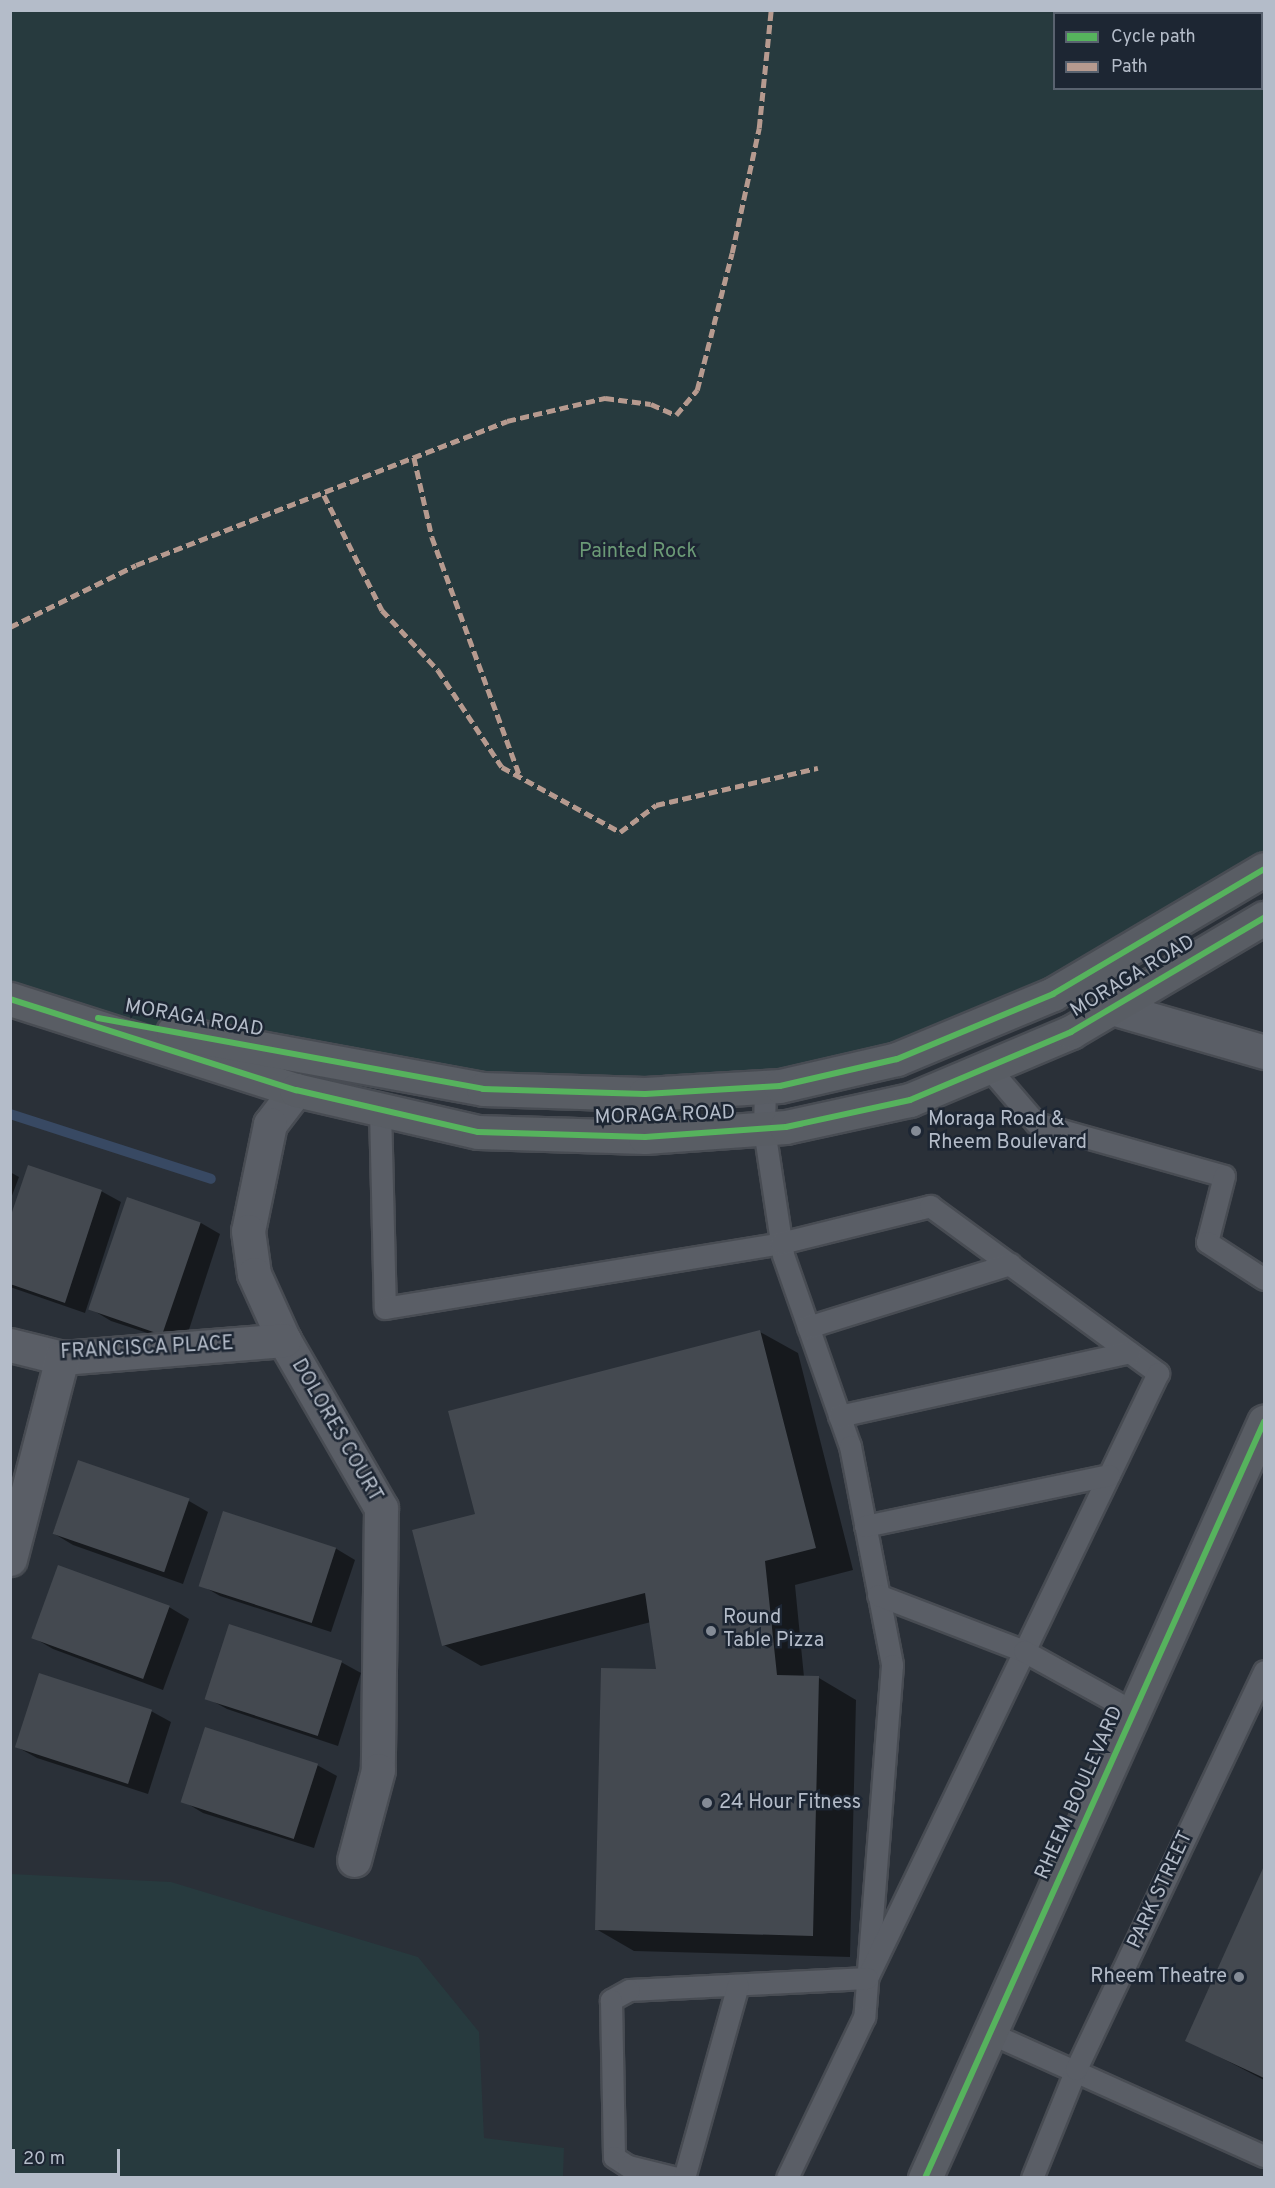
<!DOCTYPE html>
<html>
<head>
<meta charset="utf-8">
<style>
  body { margin:0 }
  #map { position:relative; width:1275px; height:2188px; overflow:hidden; background:#2a3038; font-family:Overpass,sans-serif }
  div>[style] { position:absolute }
  .green>* { inset:0; background:#273a3e }
  .shadow>* { inset:0; background:#0007 }
  .stream>* { height:10px; margin:-5px; padding:0 5px; transform-origin:5px; border-radius:5px; background:#384963 }
  .building>* { inset:0; background:#444950; transform-origin:0 0 }
  .roads { filter:drop-shadow(2px 0 #484c53) drop-shadow(-2px 0 #484c53) drop-shadow(0 2px #484c53) drop-shadow(0 -2px #484c53) }
  .lane>* { height:21px; margin:-10.5px; padding:0 10.5px; transform-origin:10.5px; border-radius:10.5px; background:#5a5e66 }
  .street>* { height:33px; margin:-16.5px; padding:0 16.5px; transform-origin:16.5px; border-radius:16.5px; background:#5a5e66 }
  .secondary>* { height:33px; margin:-16.5px; padding:0 16.5px; transform-origin:16.5px; border-radius:16.5px; background:#595d64 }
  .quiet>* { height:4.5px; margin-top:-2.25px; transform-origin:0; background:repeating-linear-gradient(90deg,#b69a8f 0 9px,transparent 0 13.5px) }
  .cycleway>* { height:6px; margin:-3px; padding:0 3px; transform-origin:3px; border-radius:3px; background:#56b35d }
  .dots>* { width:16px; height:16px; translate:-50% -50%; box-sizing:border-box; border:3px solid #1d2633; border-radius:50% }
  span { translate:-50% -50%; white-space:nowrap; text-align:center; line-height:1.15; -webkit-text-stroke:5px #1d2633; paint-order:stroke }
  .park-label { font-size:20px; color:#6b9a76 }
  .street-label { font-size:20px; color:#b4bcc9 }
  .poi-label { font-size:20px; color:#b4bcc9 }
  .left { translate:0 -50%; text-align:left }
  .right { translate:-100% -50%; text-align:right }
  .frame { position:absolute; inset:0; border:12px solid #b4bcc9; pointer-events:none }
  .legend { position:absolute; left:1053px; top:12px; width:210px; height:78px; box-sizing:border-box; background:#1d2633; border:2px solid #59626f; margin:0; padding:8px 10px; list-style:none; font-size:18px; color:#b4bcc9 }
  .legend li { display:flex; align-items:center; gap:12px; height:30px }
  .legend b { width:30px; border:2px solid #59626f }
  .scale { position:absolute; left:12px; top:2149px; width:108px; height:27px; box-sizing:border-box; border:3px solid #b4bcc9; border-top:0; padding-left:8px; font-size:18px; line-height:21px; white-space:nowrap; color:#b4bcc9; -webkit-text-stroke:4px #1d2633; paint-order:stroke }
</style>
</head>
<body>
<div id="map">
  <div class="green">
    <div style="clip-path:polygon(evenodd,10px 11px,1264px 11px,1264px 870px,1053px 994px,765px 1086px,483px 1089px,11px 999px,10px 11px,1054px 14px,1262px 14px,1262px 88px,1054px 88px,1054px 14px)"></div>
    <div style="clip-path:polygon(11px 1874px,171px 1882px,418px 1957px,479px 2032px,484px 2138px,564px 2148px,563px 2177px,11px 2177px)"></div>
  </div>
  <div class="shadow">
    <div style="clip-path:polygon(10px 1172px,19px 1177px,10px 1201px)"></div>
    <div style="clip-path:polygon(101px 1191px,121px 1202px,85px 1313px,10px 1287px,10px 1222px)"></div>
    <div style="clip-path:polygon(128px 1199px,201px 1223px,220px 1234px,184px 1345px,111px 1321px,91px 1309px)"></div>
    <div style="clip-path:polygon(760px 1332px,798px 1353px,853px 1570px,795px 1585px,804px 1677px,819px 1678px,856px 1700px,850px 1957px,634px 1951px,596px 1929px,664px 1672px,651px 1622px,481px 1666px,444px 1645px,476px 1515px)"></div>
    <div style="clip-path:polygon(79px 1462px,189px 1501px,208px 1512px,183px 1584px,73px 1545px,53px 1533px)"></div>
    <div style="clip-path:polygon(335px 1548px,355px 1560px,331px 1632px,220px 1596px,201px 1585px)"></div>
    <div style="clip-path:polygon(169px 1607px,189px 1619px,163px 1690px,53px 1649px,34px 1638px)"></div>
    <div style="clip-path:polygon(341px 1662px,361px 1673px,338px 1746px,227px 1709px,207px 1698px)"></div>
    <div style="clip-path:polygon(151px 1711px,171px 1722px,148px 1794px,37px 1758px,17px 1747px)"></div>
    <div style="clip-path:polygon(317px 1765px,337px 1776px,314px 1848px,203px 1813px,183px 1801px)"></div>
    <div style="clip-path:polygon(1264px 1869px,1264px 2080px,1187px 2040px)"></div>
  </div>
  <div class="stream">
    <div style="left:10px;top:1114px;width:211px;rotate:17.9deg"></div>
  </div>
  <div class="building">
    <div style="clip-path:polygon(28px 1165px,102px 1190px,65px 1303px,10px 1284px,10px 1218px)"></div>
    <div style="left:127px;top:1197px;width:78px;height:119px;rotate:19deg"></div>
    <div style="clip-path:polygon(760px 1330px,816px 1548px,765px 1561px,777px 1675px,819px 1676px,813px 1936px,595px 1930px,601px 1668px,656px 1669px,645px 1593px,442px 1646px,412px 1530px,475px 1514px,448px 1411px)"></div>
    <div style="left:78px;top:1460px;width:118px;height:78px;rotate:19deg"></div>
    <div style="left:223px;top:1511px;width:119px;height:79px;rotate:18deg"></div>
    <div style="left:58px;top:1565px;width:119px;height:78px;rotate:20deg"></div>
    <div style="left:229px;top:1624px;width:119px;height:79px;rotate:18deg"></div>
    <div style="left:39px;top:1673px;width:119px;height:78px;rotate:18deg"></div>
    <div style="left:205px;top:1727px;width:119px;height:79px;rotate:18deg"></div>
    <div style="clip-path:polygon(1264px 1866px,1264px 2078px,1185px 2041px)"></div>
  </div>
  <div class="roads">
    <div class="lane">
      <div style="left:988px;top:1067px;width:74px;rotate:49.4deg"></div>
      <div style="left:1036px;top:1123px;width:195px;rotate:15.7deg"></div>
      <div style="left:1224px;top:1176px;width:68px;rotate:104.4deg"></div>
      <div style="left:1207px;top:1242px;width:68px;rotate:33deg"></div>
      <div style="left:765px;top:1086px;width:43px;rotate:91.3deg"></div>
      <div style="left:764px;top:1129px;width:127px;rotate:81.4deg"></div>
      <div style="left:783px;top:1255px;width:202px;rotate:70.7deg"></div>
      <div style="left:850px;top:1446px;width:223px;rotate:79.1deg"></div>
      <div style="left:892px;top:1665px;width:353px;rotate:94.5deg"></div>
      <div style="left:864px;top:2017px;width:178px;rotate:115.6deg"></div>
      <div style="left:380px;top:1109px;width:199px;rotate:88.6deg"></div>
      <div style="left:385px;top:1308px;width:401px;rotate:-9.3deg"></div>
      <div style="left:781px;top:1243px;width:154px;rotate:-13.9deg"></div>
      <div style="left:930px;top:1206px;width:283px;rotate:36.2deg"></div>
      <div style="left:1158px;top:1373px;width:671px;rotate:115.69deg"></div>
      <div style="left:867px;top:1978px;width:238px;rotate:177.1deg"></div>
      <div style="left:629px;top:1990px;width:21px;rotate:151deg"></div>
      <div style="left:611px;top:2000px;width:157px;rotate:88.9deg"></div>
      <div style="left:614px;top:2157px;width:17px;rotate:33deg"></div>
      <div style="left:628px;top:2166px;width:50px;rotate:13.8deg"></div>
      <div style="left:808px;top:1327px;width:212px;rotate:-17.3deg"></div>
      <div style="left:839px;top:1416px;width:297px;rotate:-12.4deg"></div>
      <div style="left:865px;top:1526px;width:249px;rotate:-11.8deg"></div>
      <div style="left:878px;top:1595px;width:156px;rotate:21deg"></div>
      <div style="left:1024px;top:1651px;width:126px;rotate:29deg"></div>
      <div style="left:990px;top:2033px;width:300px;rotate:24.2deg"></div>
      <div style="left:684px;top:2178px;width:200px;rotate:-74.4deg"></div>
      <div style="left:1032px;top:2178px;width:118px;rotate:-68deg"></div>
      <div style="left:1076px;top:2069px;width:440px;rotate:-64.7deg"></div>
    </div>
    <div class="street">
      <div style="left:1112px;top:1008px;width:158px;rotate:16.1deg"></div>
      <div style="left:296px;top:1090px;width:43px;rotate:127.4deg"></div>
      <div style="left:270px;top:1124px;width:109px;rotate:101.6deg"></div>
      <div style="left:248px;top:1231px;width:43px;rotate:82.1deg"></div>
      <div style="left:254px;top:1274px;width:72px;rotate:65.6deg"></div>
      <div style="left:284px;top:1340px;width:194px;rotate:60deg"></div>
      <div style="left:381px;top:1508px;width:262px;rotate:90.7deg"></div>
      <div style="left:378px;top:1770px;width:93px;rotate:104.9deg"></div>
      <div style="left:10px;top:1345px;width:54px;rotate:14deg"></div>
      <div style="left:62px;top:1358px;width:223px;rotate:-4.6deg"></div>
      <div style="left:10px;top:1559px;width:208px;rotate:-75.5deg"></div>
    </div>
    <div class="secondary">
      <div style="left:10px;top:999px;width:300px;rotate:17.7deg"></div>
      <div style="left:296px;top:1090px;width:187px;rotate:13deg"></div>
      <div style="left:478px;top:1132px;width:167px;rotate:1.7deg"></div>
      <div style="left:645px;top:1137px;width:141px;rotate:-4.1deg"></div>
      <div style="left:786px;top:1127px;width:127px;rotate:-12.3deg"></div>
      <div style="left:910px;top:1100px;width:175px;rotate:-22.9deg"></div>
      <div style="left:1071px;top:1032px;width:224px;rotate:-30.6deg"></div>
      <div style="left:173px;top:1032px;width:315px;rotate:10.4deg"></div>
      <div style="left:483px;top:1089px;width:162px;rotate:1.8deg"></div>
      <div style="left:645px;top:1094px;width:135px;rotate:-3.4deg"></div>
      <div style="left:780px;top:1086px;width:120px;rotate:-13deg"></div>
      <div style="left:897px;top:1059px;width:169px;rotate:-22.6deg"></div>
      <div style="left:1053px;top:994px;width:245px;rotate:-30.6deg"></div>
      <div style="left:925px;top:2178px;width:829px;rotate:-65.85deg"></div>
    </div>
  </div>
  <div class="quiet">
    <div style="left:414px;top:457px;width:82px;rotate:77.3deg"></div>
    <div style="left:432px;top:537px;width:255px;rotate:69.8deg"></div>
    <div style="left:324px;top:495px;width:129px;rotate:63.2deg"></div>
    <div style="left:382px;top:610px;width:82px;rotate:47deg"></div>
    <div style="left:438px;top:670px;width:116px;rotate:56.6deg"></div>
    <div style="left:502px;top:767px;width:135px;rotate:28.8deg"></div>
    <div style="left:620px;top:832px;width:45px;rotate:-36.9deg"></div>
    <div style="left:656px;top:805px;width:166px;rotate:-12.9deg"></div>
    <div style="left:10px;top:627px;width:140px;rotate:-26.2deg"></div>
    <div style="left:136px;top:565px;width:398px;rotate:-21.2deg"></div>
    <div style="left:507px;top:421px;width:101px;rotate:-13.2deg"></div>
    <div style="left:605px;top:398px;width:46px;rotate:7.4deg"></div>
    <div style="left:651px;top:404px;width:27px;rotate:24deg"></div>
    <div style="left:676px;top:415px;width:33px;rotate:-50deg"></div>
    <div style="left:697px;top:390px;width:141px;rotate:-75.7deg"></div>
    <div style="left:732px;top:253px;width:128px;rotate:-77.8deg"></div>
    <div style="left:759px;top:128px;width:119px;rotate:-84.2deg"></div>
  </div>
  <div class="cycleway">
    <div style="left:10px;top:999px;width:300px;rotate:17.7deg"></div>
    <div style="left:296px;top:1090px;width:187px;rotate:13deg"></div>
    <div style="left:478px;top:1132px;width:167px;rotate:1.7deg"></div>
    <div style="left:645px;top:1137px;width:141px;rotate:-4.1deg"></div>
    <div style="left:786px;top:1127px;width:127px;rotate:-12.3deg"></div>
    <div style="left:910px;top:1100px;width:175px;rotate:-22.9deg"></div>
    <div style="left:1071px;top:1032px;width:224px;rotate:-30.6deg"></div>
    <div style="left:98px;top:1018px;width:391px;rotate:10.4deg"></div>
    <div style="left:483px;top:1089px;width:162px;rotate:1.8deg"></div>
    <div style="left:645px;top:1094px;width:135px;rotate:-3.4deg"></div>
    <div style="left:780px;top:1086px;width:120px;rotate:-13deg"></div>
    <div style="left:897px;top:1059px;width:169px;rotate:-22.6deg"></div>
    <div style="left:1053px;top:994px;width:245px;rotate:-30.6deg"></div>
    <div style="left:925px;top:2178px;width:829px;rotate:-65.85deg"></div>
  </div>
  <div class="dots">
    <div style="left:916px;top:1131px;background:#848b96"></div>
    <div style="left:711px;top:1631px;background:#848b96"></div>
    <div style="left:707px;top:1803px;background:#848b96"></div>
    <div style="left:1239px;top:1977px;background:#848b96"></div>
  </div>
  <div class="park-label">
    <span style="left:638px;top:552px">Painted Rock</span>
  </div>
  <div class="street-label">
    <span style="left:1133px;top:977px;rotate:-31deg">MORAGA ROAD</span>
    <span style="left:194px;top:1019px;rotate:10deg">MORAGA ROAD</span>
    <span style="left:665px;top:1116px;rotate:-2deg">MORAGA ROAD</span>
    <span style="left:147px;top:1349px;rotate:-3deg">FRANCISCA PLACE</span>
    <span style="left:336px;top:1431px;rotate:60deg">DOLORES COURT</span>
    <span style="left:1080px;top:1793px;rotate:-66deg">RHEEM BOULEVARD</span>
    <span style="left:1161px;top:1890px;rotate:-65deg">PARK STREET</span>
  </div>
  <div class="poi-label">
    <span class="left" style="left:928px;top:1132px">Moraga Road &amp;<br>Rheem Boulevard</span>
    <span class="left" style="left:723px;top:1630px">Round<br>Table Pizza</span>
    <span class="left" style="left:719px;top:1803px">24 Hour Fitness</span>
    <span class="right" style="left:1227px;top:1977px">Rheem Theatre</span>
  </div>
  <div class="frame"></div>
  <ul class="legend">
  <li><b style="height:8px;background:#56b35d"></b>Cycle path</li>
  <li><b style="height:8px;background:#b69a8f"></b>Path</li>
  </ul>
  <div class="scale">20 m</div>
</div>
</body>
</html>
